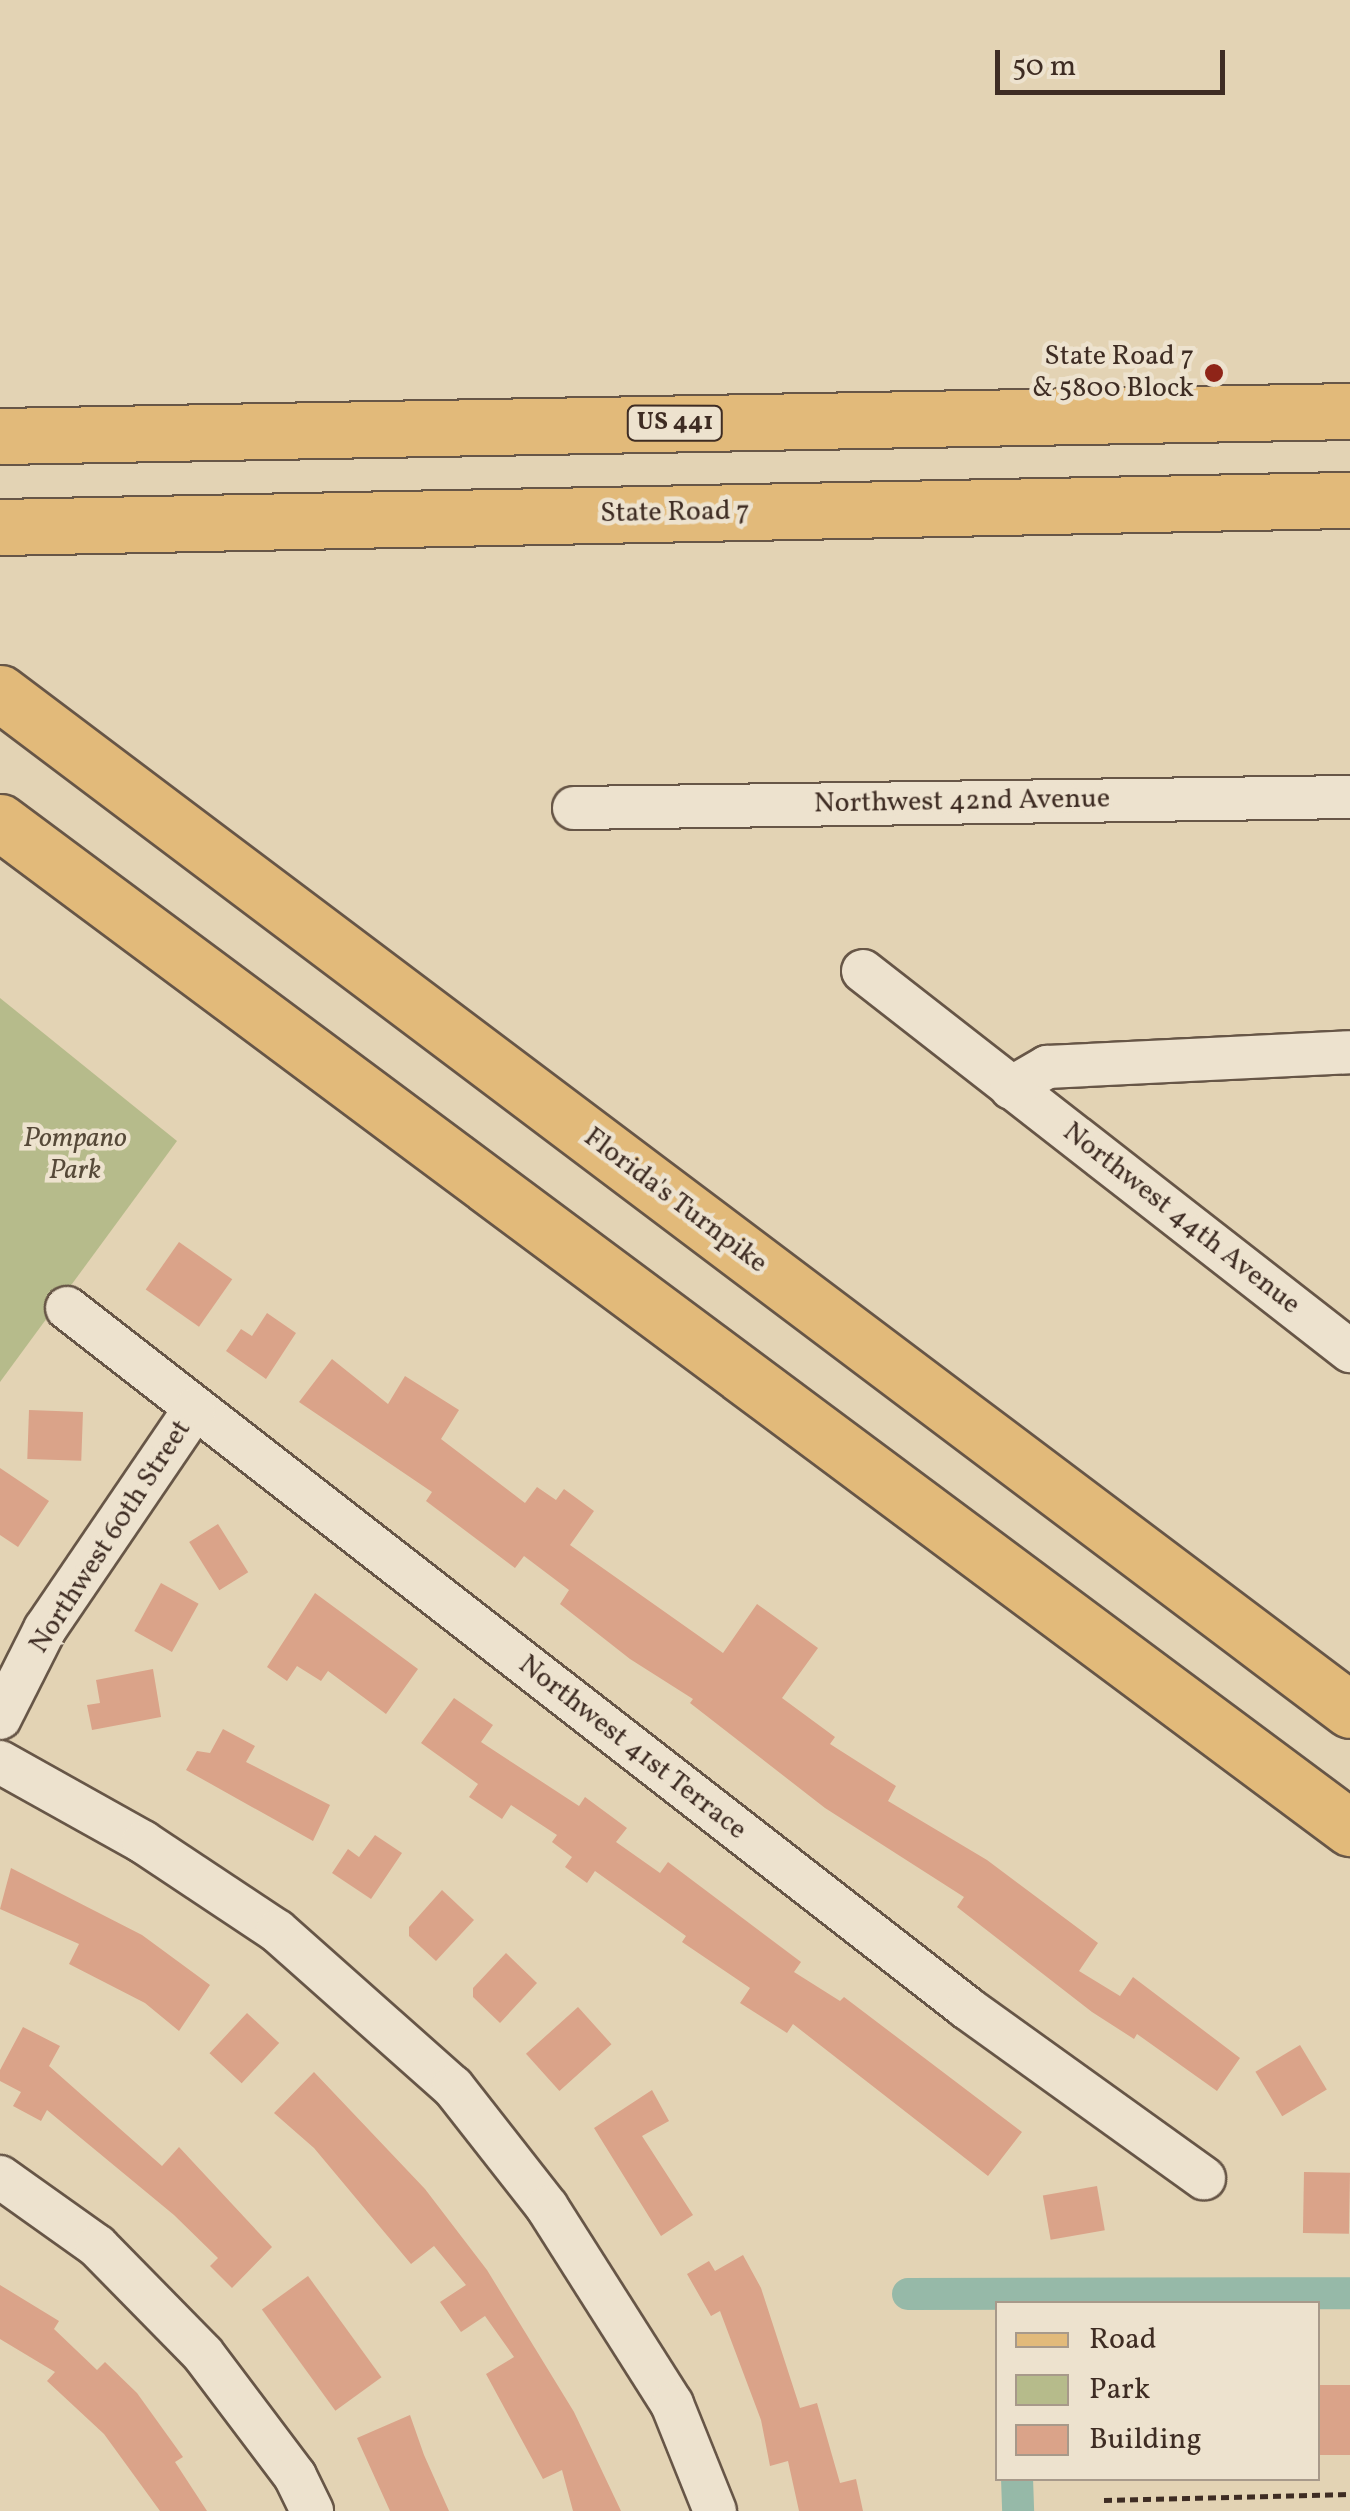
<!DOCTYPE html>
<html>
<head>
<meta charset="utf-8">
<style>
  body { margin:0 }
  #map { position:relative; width:1350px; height:2511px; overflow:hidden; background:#e3d3b4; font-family:Vollkorn,serif }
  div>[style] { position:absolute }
  .green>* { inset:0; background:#b6bb8b }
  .canal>* { height:32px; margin:-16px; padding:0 16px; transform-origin:16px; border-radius:16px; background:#96b9a8 }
  .building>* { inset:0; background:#daa389; transform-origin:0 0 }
  .path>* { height:5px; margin-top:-2.5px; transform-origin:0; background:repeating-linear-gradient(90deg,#3e2c23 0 8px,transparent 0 13px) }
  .roads { filter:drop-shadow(2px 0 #675647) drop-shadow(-2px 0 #675647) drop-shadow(0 2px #675647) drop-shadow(0 -2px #675647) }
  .minor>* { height:42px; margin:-21px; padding:0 21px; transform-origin:21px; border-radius:21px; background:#ede2ce }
  .major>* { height:55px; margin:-27.5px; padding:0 27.5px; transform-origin:27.5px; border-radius:27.5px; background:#e2ba7a }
  .highway>* { height:55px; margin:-27.5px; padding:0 27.5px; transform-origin:27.5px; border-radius:27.5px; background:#e2ba7a }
  .dots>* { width:28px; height:28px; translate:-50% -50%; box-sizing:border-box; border:5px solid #ede2ce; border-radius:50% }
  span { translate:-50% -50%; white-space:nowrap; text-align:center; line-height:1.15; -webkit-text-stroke:9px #ede2ce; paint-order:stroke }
  .shield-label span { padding:2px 8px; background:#ede2ce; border:2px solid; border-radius:8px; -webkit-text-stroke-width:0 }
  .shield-label { font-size:25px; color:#3e2c23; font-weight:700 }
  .poi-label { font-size:28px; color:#3e2c23 }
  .right { translate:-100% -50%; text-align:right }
  .street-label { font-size:28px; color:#3e2c23 }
  .park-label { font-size:28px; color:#564938; font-style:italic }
  .legend { position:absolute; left:995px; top:2301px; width:325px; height:180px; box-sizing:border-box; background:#ede2ce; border:2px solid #a7998a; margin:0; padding:12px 18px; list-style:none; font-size:30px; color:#3e2c23 }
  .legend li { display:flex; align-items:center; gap:20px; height:50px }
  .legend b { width:50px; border:2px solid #a7998a }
  .scale { position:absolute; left:995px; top:50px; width:230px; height:45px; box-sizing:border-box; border:5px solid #3e2c23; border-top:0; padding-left:12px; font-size:30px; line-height:35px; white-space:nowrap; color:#3e2c23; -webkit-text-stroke:8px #ede2ce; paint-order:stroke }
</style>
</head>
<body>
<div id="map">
  <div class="green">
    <div style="clip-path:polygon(0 998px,177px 1141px,0 1382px)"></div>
  </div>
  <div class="canal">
    <div style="left:908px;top:2294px;width:442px;rotate:-0.1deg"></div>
    <div style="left:1017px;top:2478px;width:33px;rotate:88deg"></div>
  </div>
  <div class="building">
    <div style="left:179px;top:1242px;width:65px;height:58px;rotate:35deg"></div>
    <div style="clip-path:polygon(267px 1313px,296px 1333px,266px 1379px,226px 1351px,241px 1329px,252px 1336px)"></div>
    <div style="clip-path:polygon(332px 1359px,388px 1404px,405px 1376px,459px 1410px,441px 1439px,525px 1503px,537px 1487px,556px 1500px,564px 1489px,594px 1511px,570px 1545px,723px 1653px,757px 1604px,818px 1648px,782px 1698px,835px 1737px,830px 1744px,896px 1786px,888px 1801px,987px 1860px,1098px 1943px,1079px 1971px,1120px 1996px,1133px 1977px,1240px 2058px,1217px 2091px,1137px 2034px,1134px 2039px,1092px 2012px,957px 1907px,964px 1897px,825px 1808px,690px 1703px,693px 1699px,630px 1659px,560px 1604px,569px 1590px,524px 1556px,515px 1568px,426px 1501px,432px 1492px,299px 1402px)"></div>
    <div style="left:29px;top:1410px;width:54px;height:49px;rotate:2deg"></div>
    <div style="clip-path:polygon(0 1468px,49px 1501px,18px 1547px,0 1535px)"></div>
    <div style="left:218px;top:1524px;width:57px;height:34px;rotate:58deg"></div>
    <div style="left:161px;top:1583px;width:43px;height:55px;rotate:29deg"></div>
    <div style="clip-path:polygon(315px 1593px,418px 1669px,386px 1714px,328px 1671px,321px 1681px,297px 1666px,287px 1681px,267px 1667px)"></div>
    <div style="clip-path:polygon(153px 1669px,161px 1717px,92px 1730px,87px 1705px,100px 1703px,96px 1680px)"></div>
    <div style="clip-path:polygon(454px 1698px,493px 1725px,481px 1742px,579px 1806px,585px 1797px,627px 1828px,616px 1842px,660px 1873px,668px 1862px,801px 1962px,794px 1972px,840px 2001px,844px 1997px,1022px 2132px,988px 2176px,793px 2024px,787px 2033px,740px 2003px,750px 1988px,682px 1942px,686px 1936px,595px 1871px,587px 1883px,565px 1867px,572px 1857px,552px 1842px,557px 1835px,511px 1805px,502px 1819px,469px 1797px,478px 1784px,421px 1743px)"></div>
    <div style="clip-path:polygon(223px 1729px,255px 1746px,246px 1762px,330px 1805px,313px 1841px,186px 1770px,197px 1751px,210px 1753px)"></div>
    <div style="clip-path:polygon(375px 1835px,402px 1853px,371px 1899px,332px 1873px,348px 1849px,359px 1857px)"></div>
    <div style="clip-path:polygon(11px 1868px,142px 1935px,210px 1985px,179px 2031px,145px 2003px,69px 1964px,79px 1944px,0 1909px)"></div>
    <div style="clip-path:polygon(442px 1890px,474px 1920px,436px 1961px,409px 1936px,409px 1927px)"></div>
    <div style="clip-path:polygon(506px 1953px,537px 1983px,500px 2023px,473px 1997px,473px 1988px)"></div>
    <div style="left:578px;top:2007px;width:50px;height:70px;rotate:48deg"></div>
    <div style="left:247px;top:2013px;width:44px;height:55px;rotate:43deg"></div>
    <div style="clip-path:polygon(23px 2027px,60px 2046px,49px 2066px,162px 2166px,179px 2147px,272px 2247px,232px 2288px,210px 2266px,218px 2258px,174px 2215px,47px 2110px,41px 2121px,13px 2106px,21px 2092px,0 2081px,0 2070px)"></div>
    <div style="left:1300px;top:2045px;width:52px;height:52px;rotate:59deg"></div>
    <div style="clip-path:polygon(314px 2072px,425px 2189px,487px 2270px,574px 2412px,621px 2511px,573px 2511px,562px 2470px,543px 2479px,486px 2374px,514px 2357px,485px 2316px,461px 2332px,440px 2302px,466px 2285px,434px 2246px,411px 2264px,314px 2148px,274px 2113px)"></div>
    <div style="clip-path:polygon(652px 2090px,669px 2121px,642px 2136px,693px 2215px,661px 2236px,594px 2128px)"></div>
    <div style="left:1304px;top:2172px;width:46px;height:61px;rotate:1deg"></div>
    <div style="left:1097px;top:2186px;width:45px;height:55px;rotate:80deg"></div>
    <div style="clip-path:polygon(743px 2255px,761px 2288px,800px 2408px,817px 2403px,840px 2483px,856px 2479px,863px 2511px,799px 2511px,788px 2461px,770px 2466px,761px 2420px,720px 2311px,711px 2316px,687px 2274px,709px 2261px,715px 2271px)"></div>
    <div style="left:308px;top:2276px;width:125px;height:57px;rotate:54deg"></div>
    <div style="clip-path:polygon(0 2285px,59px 2321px,54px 2329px,97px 2370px,105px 2362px,137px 2393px,183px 2457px,175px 2462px,207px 2511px,160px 2511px,104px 2434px,47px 2381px,55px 2372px,0 2339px)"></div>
    <div style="left:1318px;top:2385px;width:32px;height:70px"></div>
    <div style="clip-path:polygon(410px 2415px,424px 2455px,449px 2511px,390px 2511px,357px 2438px)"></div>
  </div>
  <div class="path">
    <div style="left:1104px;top:2500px;width:246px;rotate:-1.4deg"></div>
  </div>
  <div class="roads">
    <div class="minor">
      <div style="left:574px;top:808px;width:776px;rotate:-0.81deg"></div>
      <div style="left:863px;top:971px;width:618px;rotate:37.96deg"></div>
      <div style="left:1011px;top:1088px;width:42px;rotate:-30.3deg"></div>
      <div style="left:1047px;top:1067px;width:303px;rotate:-2.8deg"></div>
      <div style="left:67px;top:1308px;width:1140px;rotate:37.87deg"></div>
      <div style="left:967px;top:2008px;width:292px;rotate:35.7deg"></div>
      <div style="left:0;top:1718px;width:100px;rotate:-63.2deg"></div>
      <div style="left:45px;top:1629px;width:265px;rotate:-55.8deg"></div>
      <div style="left:0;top:1762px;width:164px;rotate:29.2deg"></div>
      <div style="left:143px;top:1842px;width:161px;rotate:33.6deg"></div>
      <div style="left:277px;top:1931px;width:235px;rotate:41.6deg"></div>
      <div style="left:453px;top:2087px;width:152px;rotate:51.9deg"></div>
      <div style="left:547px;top:2207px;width:233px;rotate:57.6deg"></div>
      <div style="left:672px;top:2404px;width:115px;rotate:68.1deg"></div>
      <div style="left:0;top:2177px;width:119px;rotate:35.4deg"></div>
      <div style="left:97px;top:2246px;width:151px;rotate:45.5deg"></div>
      <div style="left:203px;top:2354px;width:153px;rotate:53deg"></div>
      <div style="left:295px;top:2476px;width:39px;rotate:64deg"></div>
    </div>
    <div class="major">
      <div style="left:0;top:436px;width:1350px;rotate:-1.06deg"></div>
      <div style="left:0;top:527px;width:1350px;rotate:-1.15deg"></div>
    </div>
    <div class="highway">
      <div style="left:0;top:693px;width:1690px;rotate:36.99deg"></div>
      <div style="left:0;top:822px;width:1684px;rotate:36.69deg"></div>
    </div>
  </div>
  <div class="dots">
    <div style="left:1214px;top:373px;background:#8f2418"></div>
  </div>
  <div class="shield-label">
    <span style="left:675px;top:423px">US 441</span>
  </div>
  <div class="poi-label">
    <span class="right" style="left:1194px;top:373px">State Road 7<br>&amp; 5800 Block</span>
  </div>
  <div class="street-label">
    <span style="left:675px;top:513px;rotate:-1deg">State Road 7</span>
    <span style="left:962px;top:802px;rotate:-1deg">Northwest 42nd Avenue</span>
    <span style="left:675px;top:1201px;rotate:37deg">Florida's Turnpike</span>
    <span style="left:1181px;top:1219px;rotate:38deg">Northwest 44th Avenue</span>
    <span style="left:111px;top:1537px;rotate:-57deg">Northwest 60th Street</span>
    <span style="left:632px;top:1748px;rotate:38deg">Northwest 41st Terrace</span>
  </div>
  <div class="park-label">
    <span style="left:75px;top:1155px">Pompano<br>Park</span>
  </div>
  <ul class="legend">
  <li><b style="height:12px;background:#e2ba7a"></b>Road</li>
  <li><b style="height:28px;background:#b6bb8b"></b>Park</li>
  <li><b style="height:28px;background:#daa389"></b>Building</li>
  </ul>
  <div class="scale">50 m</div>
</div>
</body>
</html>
